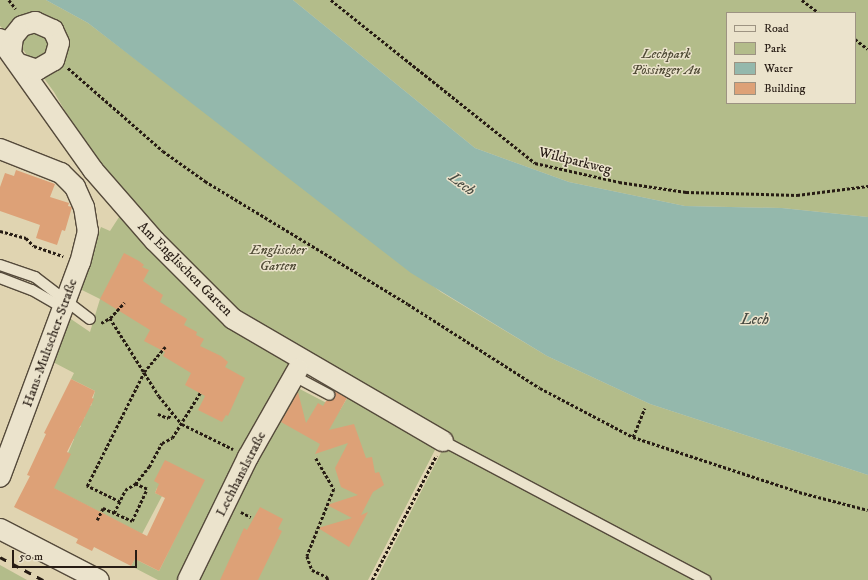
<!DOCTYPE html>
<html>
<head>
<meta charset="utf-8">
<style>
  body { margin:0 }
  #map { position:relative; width:868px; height:580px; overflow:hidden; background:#e0d4b1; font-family:"IM FELL DW Pica",serif }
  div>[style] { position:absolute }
  .green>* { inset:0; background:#b3bc8a }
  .water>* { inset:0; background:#94b8ac }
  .building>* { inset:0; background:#dda177 }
  .path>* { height:2.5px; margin-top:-1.25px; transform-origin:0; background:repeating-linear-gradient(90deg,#271c14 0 3px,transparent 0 5px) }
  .roads { filter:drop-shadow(1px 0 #554a3b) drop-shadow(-1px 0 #554a3b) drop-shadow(0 1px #554a3b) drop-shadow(0 -1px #554a3b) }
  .lane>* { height:10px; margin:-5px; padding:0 5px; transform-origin:5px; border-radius:5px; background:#ebe3cc }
  .street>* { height:20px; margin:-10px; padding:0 10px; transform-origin:10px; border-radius:10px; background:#ebe3cc }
  .rail>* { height:3px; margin-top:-1.5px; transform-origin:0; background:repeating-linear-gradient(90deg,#271c14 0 7px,transparent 0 14px) }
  span { translate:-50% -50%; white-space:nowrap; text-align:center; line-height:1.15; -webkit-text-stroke:3px #ebe3cc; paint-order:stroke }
  .park-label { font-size:14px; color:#514c37; font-style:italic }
  .street-label { font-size:14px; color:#271c14 }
  .water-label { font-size:15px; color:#484b42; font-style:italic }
  .legend { position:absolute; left:726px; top:12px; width:130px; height:92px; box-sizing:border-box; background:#ebe3cc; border:1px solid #9d9382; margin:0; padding:5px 7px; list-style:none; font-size:12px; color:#271c14 }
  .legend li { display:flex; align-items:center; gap:8px; height:20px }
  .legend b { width:20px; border:1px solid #9d9382 }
  .scale { position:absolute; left:12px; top:550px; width:125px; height:18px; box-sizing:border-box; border:2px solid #271c14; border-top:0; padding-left:5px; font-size:12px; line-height:14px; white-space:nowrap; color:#271c14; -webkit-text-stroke:3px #ebe3cc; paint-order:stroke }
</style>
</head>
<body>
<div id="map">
  <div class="green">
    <div style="clip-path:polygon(0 0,46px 0,88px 23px,441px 292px,547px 356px,650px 404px,868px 475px,868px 580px,376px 580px,450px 435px,236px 313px,159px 236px,88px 151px,54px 92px,24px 51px,0 26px)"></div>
    <div style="clip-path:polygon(evenodd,293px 0,868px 0,868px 217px,782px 208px,685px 206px,569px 182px,475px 148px,293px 0,727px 13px,855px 13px,855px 103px,727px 103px,727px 13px)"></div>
    <div style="clip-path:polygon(121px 214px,294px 363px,179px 580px,158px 580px,131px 566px,138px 553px,139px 561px,159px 571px,204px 480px,163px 486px,161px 490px,157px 488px,155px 493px,162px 496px,142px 534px,53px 488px,74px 439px,71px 438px,81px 426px,78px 424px,81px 418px,84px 419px,88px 405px,91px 406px,95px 391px,71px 379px,74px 373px,51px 361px,68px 317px,90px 332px,100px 299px,78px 288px,101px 227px,110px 231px)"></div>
    <div style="clip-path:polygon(296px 387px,340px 410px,349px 395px,437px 446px,368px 580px,195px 580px)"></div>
    <div style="clip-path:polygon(0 565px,27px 580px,0 580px)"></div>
  </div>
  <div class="water">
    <div style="clip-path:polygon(46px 0,293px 0,475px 148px,569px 182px,685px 206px,782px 208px,868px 217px,868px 475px,650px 404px,547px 356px,411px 273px,88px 23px)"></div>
  </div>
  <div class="building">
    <div style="clip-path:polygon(16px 170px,55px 184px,50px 197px,69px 203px,68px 206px,72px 207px,65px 231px,62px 230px,57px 245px,36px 238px,40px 225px,0 211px,0 187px,5px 173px,14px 176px)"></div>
    <div style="clip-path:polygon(124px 253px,139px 261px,144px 265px,142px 267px,149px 270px,143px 281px,163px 295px,160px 302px,187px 319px,184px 325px,197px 332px,196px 335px,204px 339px,200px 346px,221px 356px,228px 362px,225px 367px,245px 378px,228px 416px,226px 415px,222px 422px,198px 410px,205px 396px,185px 385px,191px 373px,163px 356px,165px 352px,144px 341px,150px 330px,100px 299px)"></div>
    <div style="clip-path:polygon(71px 379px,95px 391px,92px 398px,94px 399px,67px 452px,71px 454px,54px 488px,147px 536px,165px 498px,155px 493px,159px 484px,154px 481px,165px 460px,205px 480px,159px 571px,135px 559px,131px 566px,94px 547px,92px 551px,76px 543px,78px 539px,14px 507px,30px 476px,27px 475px,46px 434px,44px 433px)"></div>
    <div style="clip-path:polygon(334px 391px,347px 398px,329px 430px,354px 424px,366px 458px,372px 457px,375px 473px,379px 472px,384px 485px,373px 492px,361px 515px,368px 512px,349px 547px,318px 528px,352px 518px,327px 505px,358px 495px,341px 487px,335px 468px,348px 443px,315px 454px,320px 444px,281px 422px,298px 392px,306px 423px,318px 403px,323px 406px,326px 401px,334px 398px)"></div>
    <div style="clip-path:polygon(260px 507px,283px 519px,278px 529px,282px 531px,258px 580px,220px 580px,244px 528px,247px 530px)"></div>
  </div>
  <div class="path">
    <div style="left:9px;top:0;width:11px;rotate:52deg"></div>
    <div style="left:331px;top:0;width:261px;rotate:38.6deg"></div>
    <div style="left:535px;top:163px;width:86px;rotate:12.7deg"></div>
    <div style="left:619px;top:182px;width:68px;rotate:8.5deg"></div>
    <div style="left:686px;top:192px;width:111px;rotate:1.5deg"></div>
    <div style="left:797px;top:195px;width:72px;rotate:-7.2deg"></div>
    <div style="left:802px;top:0;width:21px;rotate:37deg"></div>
    <div style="left:855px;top:39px;width:16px;rotate:38deg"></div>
    <div style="left:68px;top:68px;width:126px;rotate:41.1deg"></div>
    <div style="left:163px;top:151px;width:52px;rotate:35.5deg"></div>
    <div style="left:205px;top:181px;width:237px;rotate:31.2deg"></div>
    <div style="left:408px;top:304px;width:156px;rotate:32.5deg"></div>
    <div style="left:540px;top:388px;width:105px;rotate:27.8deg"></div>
    <div style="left:633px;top:437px;width:175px;rotate:18.3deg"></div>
    <div style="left:799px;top:492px;width:71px;rotate:14.6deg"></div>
    <div style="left:0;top:231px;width:27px;rotate:15deg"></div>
    <div style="left:26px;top:238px;width:11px;rotate:45deg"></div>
    <div style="left:34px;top:246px;width:31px;rotate:19deg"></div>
    <div style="left:110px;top:318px;width:21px;rotate:-47deg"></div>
    <div style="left:101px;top:323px;width:10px;rotate:-29deg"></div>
    <div style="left:110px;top:318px;width:92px;rotate:57.9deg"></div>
    <div style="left:159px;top:396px;width:36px;rotate:51deg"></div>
    <div style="left:182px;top:424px;width:57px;rotate:26.1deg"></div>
    <div style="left:158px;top:414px;width:11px;rotate:22deg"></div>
    <div style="left:168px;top:418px;width:6px;rotate:-51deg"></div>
    <div style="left:633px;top:437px;width:31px;rotate:-68deg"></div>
    <div style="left:316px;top:458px;width:36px;rotate:60deg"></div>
    <div style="left:334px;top:489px;width:72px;rotate:111.9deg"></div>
    <div style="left:307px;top:556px;width:15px;rotate:70deg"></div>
    <div style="left:312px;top:570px;width:17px;rotate:25deg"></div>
    <div style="left:327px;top:577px;width:3px;rotate:72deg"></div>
    <div style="left:120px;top:502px;width:37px;rotate:-154deg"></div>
    <div style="left:87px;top:486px;width:127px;rotate:-63.4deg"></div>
    <div style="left:144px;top:372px;width:33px;rotate:-50deg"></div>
    <div style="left:241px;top:512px;width:11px;rotate:27deg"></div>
    <div style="left:114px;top:513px;width:25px;rotate:-64deg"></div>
    <div style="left:125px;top:490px;width:12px;rotate:-31deg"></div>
    <div style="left:135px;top:484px;width:22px;rotate:-51deg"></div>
    <div style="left:149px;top:467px;width:27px;rotate:-62deg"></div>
    <div style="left:162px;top:443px;width:11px;rotate:-27deg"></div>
    <div style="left:172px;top:438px;width:53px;rotate:-58.1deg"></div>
    <div style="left:97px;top:520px;width:13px;rotate:-63deg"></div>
    <div style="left:103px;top:508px;width:32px;rotate:24deg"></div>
    <div style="left:132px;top:521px;width:35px;rotate:-65deg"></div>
    <div style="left:147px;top:489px;width:13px;rotate:-157deg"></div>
    <div style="left:372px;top:580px;width:140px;rotate:-62.7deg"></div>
  </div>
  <div class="roads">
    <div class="lane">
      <div style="left:0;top:265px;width:37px;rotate:19deg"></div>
      <div style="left:35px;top:277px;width:69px;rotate:37.4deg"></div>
      <div style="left:0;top:278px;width:34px;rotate:21deg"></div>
      <div style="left:32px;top:290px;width:36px;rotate:30deg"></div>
      <div style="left:294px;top:376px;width:40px;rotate:28deg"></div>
      <div style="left:443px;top:441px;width:297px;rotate:27.9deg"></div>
    </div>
    <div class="street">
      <div style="left:0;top:39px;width:161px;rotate:54.6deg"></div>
      <div style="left:93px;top:170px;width:94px;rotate:48.9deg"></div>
      <div style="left:155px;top:241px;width:110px;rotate:45deg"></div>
      <div style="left:233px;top:319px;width:243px;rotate:30.2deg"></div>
      <div style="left:11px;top:53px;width:16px;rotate:-83deg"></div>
      <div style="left:13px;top:37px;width:14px;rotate:-51deg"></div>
      <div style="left:22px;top:26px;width:14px;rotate:-17deg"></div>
      <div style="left:35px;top:22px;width:20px;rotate:24deg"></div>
      <div style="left:53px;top:30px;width:14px;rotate:65deg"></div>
      <div style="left:59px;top:43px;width:18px;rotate:106deg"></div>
      <div style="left:54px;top:60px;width:20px;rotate:150deg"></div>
      <div style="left:37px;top:70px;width:18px;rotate:-161deg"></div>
      <div style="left:0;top:149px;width:66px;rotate:21.5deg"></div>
      <div style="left:61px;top:173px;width:20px;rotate:45deg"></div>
      <div style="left:75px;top:187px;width:22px;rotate:66deg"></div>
      <div style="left:84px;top:207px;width:24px;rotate:81deg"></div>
      <div style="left:88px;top:231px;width:32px;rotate:104deg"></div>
      <div style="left:80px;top:262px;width:229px;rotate:110.4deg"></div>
      <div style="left:0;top:529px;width:111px;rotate:27.3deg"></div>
      <div style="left:188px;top:580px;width:137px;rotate:-64deg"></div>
      <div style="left:248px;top:457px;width:101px;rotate:-60.4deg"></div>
    </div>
  </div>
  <div class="rail">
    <div style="left:0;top:557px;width:49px;rotate:28.1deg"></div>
  </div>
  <div class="park-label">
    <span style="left:666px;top:62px">Lechpark<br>Pössinger Au</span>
    <span style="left:278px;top:258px">Englischer<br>Garten</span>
  </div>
  <div class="street-label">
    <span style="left:575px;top:161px;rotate:14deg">Wildparkweg</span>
    <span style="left:185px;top:269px;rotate:45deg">Am Englischen Garten</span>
    <span style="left:50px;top:343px;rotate:-70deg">Hans-Multscher-Straße</span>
    <span style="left:241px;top:474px;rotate:-63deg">Lechhanslstraße</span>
  </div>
  <div class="water-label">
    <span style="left:462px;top:184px;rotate:37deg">Lech</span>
    <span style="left:755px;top:320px">Lech</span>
  </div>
  <ul class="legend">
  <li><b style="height:5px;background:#ebe3cc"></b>Road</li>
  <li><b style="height:11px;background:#b3bc8a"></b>Park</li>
  <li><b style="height:11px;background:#94b8ac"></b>Water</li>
  <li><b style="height:11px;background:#dda177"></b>Building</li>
  </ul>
  <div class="scale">50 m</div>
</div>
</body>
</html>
